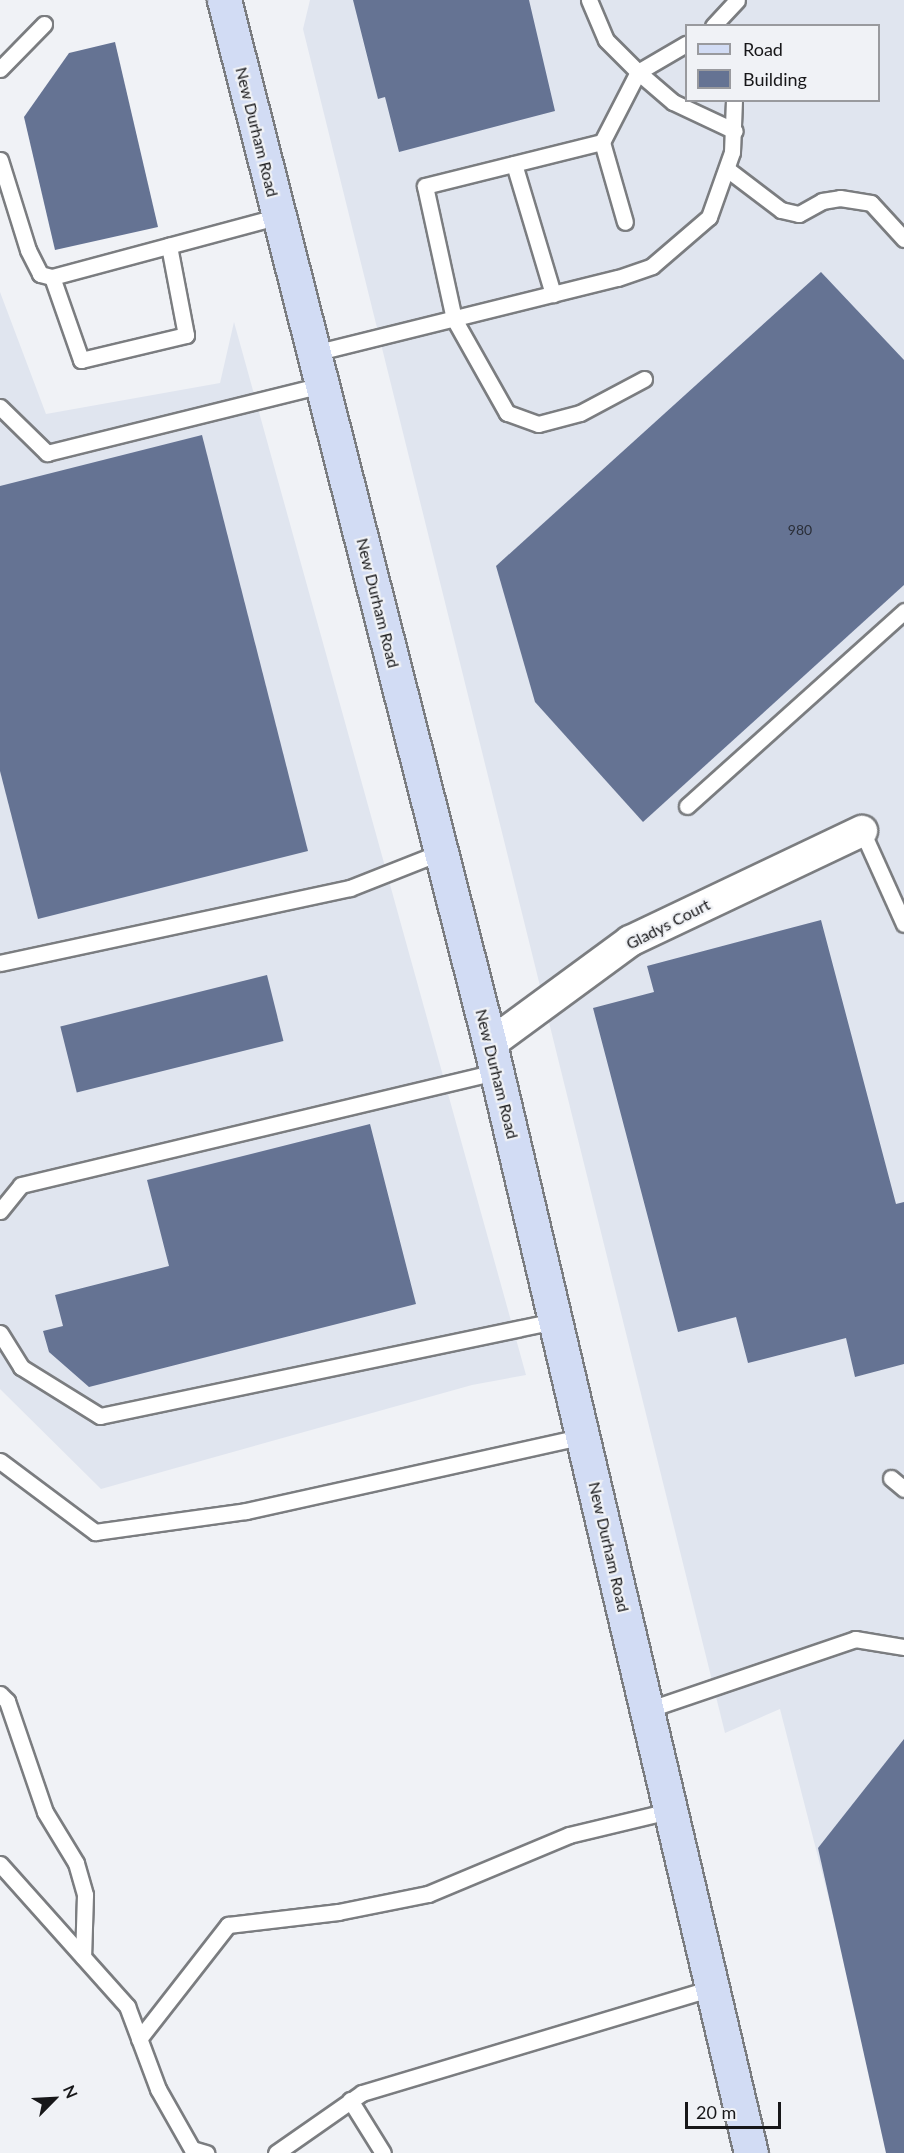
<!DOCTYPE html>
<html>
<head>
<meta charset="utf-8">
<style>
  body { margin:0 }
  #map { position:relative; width:904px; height:2153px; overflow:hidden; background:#f0f2f6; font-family:Lato,sans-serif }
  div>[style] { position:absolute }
  .built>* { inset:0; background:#e0e5ef }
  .building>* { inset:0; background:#657393; transform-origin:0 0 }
  .roads { filter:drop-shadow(2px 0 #7b7d80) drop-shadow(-2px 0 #7b7d80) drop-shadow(0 2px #7b7d80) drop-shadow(0 -2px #7b7d80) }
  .service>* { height:15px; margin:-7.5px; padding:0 7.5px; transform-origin:7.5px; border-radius:7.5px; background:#fff }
  .minor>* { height:30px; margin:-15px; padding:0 15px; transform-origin:15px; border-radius:15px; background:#fff }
  .secondary>* { height:33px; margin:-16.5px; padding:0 16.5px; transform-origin:16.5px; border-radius:16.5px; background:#d2dcf4 }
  span { translate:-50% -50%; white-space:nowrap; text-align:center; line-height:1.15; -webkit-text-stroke:4.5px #f0f2f6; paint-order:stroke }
  .number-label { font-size:14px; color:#2a2e38 }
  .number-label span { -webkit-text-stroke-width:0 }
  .street-label { font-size:16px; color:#171719 }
  .legend { position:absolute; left:685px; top:24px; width:195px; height:78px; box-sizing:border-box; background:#f0f2f6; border:2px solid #999a9e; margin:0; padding:8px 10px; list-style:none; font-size:18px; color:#171719 }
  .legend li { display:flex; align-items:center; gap:12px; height:30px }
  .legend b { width:30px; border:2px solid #999a9e }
  .north { position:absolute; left:24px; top:2069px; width:60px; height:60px; -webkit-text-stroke:4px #f0f2f6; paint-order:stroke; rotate:66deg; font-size:16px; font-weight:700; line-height:24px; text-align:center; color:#171719 }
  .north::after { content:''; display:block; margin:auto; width:21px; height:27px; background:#171719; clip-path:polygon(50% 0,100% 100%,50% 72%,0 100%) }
  .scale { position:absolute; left:685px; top:2102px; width:96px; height:27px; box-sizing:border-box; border:3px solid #171719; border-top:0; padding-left:8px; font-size:18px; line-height:21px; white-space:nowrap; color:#171719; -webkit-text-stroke:4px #f0f2f6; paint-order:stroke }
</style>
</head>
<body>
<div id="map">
  <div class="built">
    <div style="clip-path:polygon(evenodd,310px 0,904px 0,904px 2153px,894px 2153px,780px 1709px,725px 1733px,303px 29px,310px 0,686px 26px,878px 26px,878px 100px,686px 100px,686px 26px)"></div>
    <div style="clip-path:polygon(0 292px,46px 414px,220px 383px,234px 322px,526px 1375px,472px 1385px,101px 1489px,0 1389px)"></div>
  </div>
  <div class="building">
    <div style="clip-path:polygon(353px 0,529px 0,555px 111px,399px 152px,385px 97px,378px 99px)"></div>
    <div style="clip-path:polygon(115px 42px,158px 227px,55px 250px,24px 117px,69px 53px)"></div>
    <div style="clip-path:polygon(821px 272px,904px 360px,904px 585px,643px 822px,535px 702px,496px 566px)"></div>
    <div style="clip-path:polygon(202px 435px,308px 851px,38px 919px,0 771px,0 486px)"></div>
    <div style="clip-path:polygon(821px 920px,896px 1204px,904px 1202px,904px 1364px,855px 1377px,846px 1338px,748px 1363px,736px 1317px,678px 1332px,593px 1008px,654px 992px,647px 966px)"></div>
    <div style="left:267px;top:975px;width:68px;height:213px;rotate:76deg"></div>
    <div style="clip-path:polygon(370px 1124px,416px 1304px,89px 1387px,49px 1352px,43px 1331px,63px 1326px,55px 1295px,169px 1266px,147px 1180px)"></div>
    <div style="clip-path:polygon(904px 1739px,904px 2153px,886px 2153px,818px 1848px)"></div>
  </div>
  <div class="roads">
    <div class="service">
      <div style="left:589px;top:0;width:43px;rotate:67deg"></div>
      <div style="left:606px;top:40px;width:45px;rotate:45deg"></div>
      <div style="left:638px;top:72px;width:56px;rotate:-30.3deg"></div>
      <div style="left:713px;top:26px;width:35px;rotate:-47deg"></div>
      <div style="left:0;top:69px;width:63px;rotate:-45.6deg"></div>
      <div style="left:602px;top:142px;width:83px;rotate:74deg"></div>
      <div style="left:0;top:160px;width:94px;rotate:72.7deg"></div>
      <div style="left:28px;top:250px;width:27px;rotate:63deg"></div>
      <div style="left:40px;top:274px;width:12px;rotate:14deg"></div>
      <div style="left:52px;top:277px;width:235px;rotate:-15deg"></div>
      <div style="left:514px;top:164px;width:136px;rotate:73.3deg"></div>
      <div style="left:727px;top:169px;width:68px;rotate:37.2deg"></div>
      <div style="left:781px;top:210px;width:18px;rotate:13deg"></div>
      <div style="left:799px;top:214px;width:26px;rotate:-29deg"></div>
      <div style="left:822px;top:201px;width:18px;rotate:-9deg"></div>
      <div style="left:840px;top:198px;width:31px;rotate:9deg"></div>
      <div style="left:871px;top:203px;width:49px;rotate:47.5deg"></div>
      <div style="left:52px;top:277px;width:88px;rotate:70.7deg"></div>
      <div style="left:81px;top:360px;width:108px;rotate:-13.4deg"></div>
      <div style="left:186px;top:335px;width:91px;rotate:-100.8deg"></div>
      <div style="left:314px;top:353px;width:313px;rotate:-13.9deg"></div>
      <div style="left:618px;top:278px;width:36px;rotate:-19deg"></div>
      <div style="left:652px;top:266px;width:75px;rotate:-40.7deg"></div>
      <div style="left:709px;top:217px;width:69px;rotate:-70.5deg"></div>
      <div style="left:732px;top:152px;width:52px;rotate:-87.8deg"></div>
      <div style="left:644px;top:379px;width:72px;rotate:152deg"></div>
      <div style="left:580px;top:413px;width:43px;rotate:165.3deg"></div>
      <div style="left:538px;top:424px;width:33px;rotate:-160deg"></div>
      <div style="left:507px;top:413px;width:108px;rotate:-119.4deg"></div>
      <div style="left:454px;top:319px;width:136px;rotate:-102.3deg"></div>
      <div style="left:425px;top:186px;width:182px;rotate:-14deg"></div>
      <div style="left:602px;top:142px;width:79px;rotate:-62.8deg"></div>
      <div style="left:638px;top:72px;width:46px;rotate:40.6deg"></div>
      <div style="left:673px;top:102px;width:68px;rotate:25.1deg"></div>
      <div style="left:0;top:407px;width:66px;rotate:44.4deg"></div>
      <div style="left:47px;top:453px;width:283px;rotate:-13.9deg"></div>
      <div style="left:687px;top:806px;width:292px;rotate:-41.9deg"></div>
      <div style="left:862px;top:831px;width:102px;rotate:65.7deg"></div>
      <div style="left:0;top:963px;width:358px;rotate:-12.1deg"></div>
      <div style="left:350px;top:888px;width:98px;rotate:-21.6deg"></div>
      <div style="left:0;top:1211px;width:33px;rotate:-51deg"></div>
      <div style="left:21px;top:1185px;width:489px;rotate:-13.4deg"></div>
      <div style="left:0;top:1333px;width:40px;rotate:58deg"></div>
      <div style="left:21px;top:1367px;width:93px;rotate:31.8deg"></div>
      <div style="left:100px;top:1416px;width:465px;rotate:-11.8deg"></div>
      <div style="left:0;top:1461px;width:119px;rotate:36.8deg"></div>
      <div style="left:95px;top:1532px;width:152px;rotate:-7.9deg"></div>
      <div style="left:246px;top:1511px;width:345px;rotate:-12.5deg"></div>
      <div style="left:891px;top:1478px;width:17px;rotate:40deg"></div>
      <div style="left:0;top:1694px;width:10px;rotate:45deg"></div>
      <div style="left:7px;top:1701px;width:117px;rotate:71.1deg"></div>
      <div style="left:45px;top:1812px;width:60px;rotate:58.7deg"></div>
      <div style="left:76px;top:1863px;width:33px;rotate:74deg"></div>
      <div style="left:85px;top:1895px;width:62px;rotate:91.8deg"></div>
      <div style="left:647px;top:1710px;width:220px;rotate:-18.8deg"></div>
      <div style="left:855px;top:1639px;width:50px;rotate:9.3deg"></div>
      <div style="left:0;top:1864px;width:191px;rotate:48.2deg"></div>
      <div style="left:127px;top:2006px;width:89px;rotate:69.5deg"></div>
      <div style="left:158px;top:2089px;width:69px;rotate:60.5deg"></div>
      <div style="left:192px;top:2149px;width:15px;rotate:16deg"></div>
      <div style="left:139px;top:2039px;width:145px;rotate:-52deg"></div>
      <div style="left:228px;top:1925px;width:111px;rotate:-6.7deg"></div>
      <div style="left:338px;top:1912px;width:92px;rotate:-11.3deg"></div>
      <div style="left:428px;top:1894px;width:153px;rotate:-22.7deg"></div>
      <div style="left:569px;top:1835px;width:103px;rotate:-13.5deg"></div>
      <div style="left:350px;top:2100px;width:62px;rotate:58.1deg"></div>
      <div style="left:276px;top:2153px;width:105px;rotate:-34.9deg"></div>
      <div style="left:362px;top:2093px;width:365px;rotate:-16.7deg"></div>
    </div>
    <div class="minor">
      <div style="left:490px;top:1044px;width:174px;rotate:-36.3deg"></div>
      <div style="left:630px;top:941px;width:257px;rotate:-25.4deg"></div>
    </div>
    <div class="secondary">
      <div style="left:224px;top:0;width:1077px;rotate:75.71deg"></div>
      <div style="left:490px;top:1044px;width:1139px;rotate:76.76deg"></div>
    </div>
  </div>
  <div class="number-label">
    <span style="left:800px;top:530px">980</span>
  </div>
  <div class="street-label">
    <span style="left:257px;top:132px;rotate:76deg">New Durham Road</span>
    <span style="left:378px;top:603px;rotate:76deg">New Durham Road</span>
    <span style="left:668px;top:924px;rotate:-27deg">Gladys Court</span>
    <span style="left:497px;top:1074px;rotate:76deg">New Durham Road</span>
    <span style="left:609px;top:1547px;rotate:77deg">New Durham Road</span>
  </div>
  <ul class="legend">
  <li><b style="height:8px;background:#d2dcf4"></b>Road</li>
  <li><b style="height:16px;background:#657393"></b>Building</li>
  </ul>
  <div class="north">N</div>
  <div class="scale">20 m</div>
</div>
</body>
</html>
